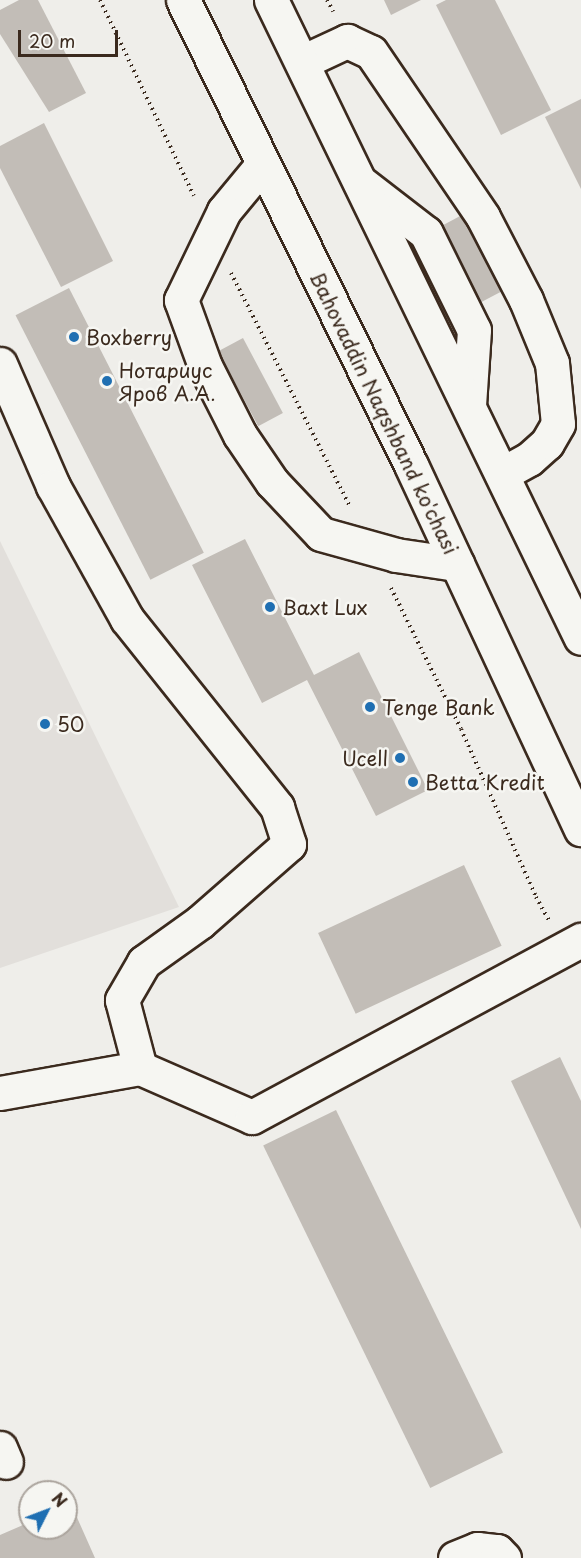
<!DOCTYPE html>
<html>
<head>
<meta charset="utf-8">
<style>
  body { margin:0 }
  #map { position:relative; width:581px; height:1558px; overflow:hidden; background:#efeeea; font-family:"Playpen Sans",sans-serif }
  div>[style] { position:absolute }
  .built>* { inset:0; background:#e2dfdb }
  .building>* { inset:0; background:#c2bdb7; transform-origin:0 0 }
  .path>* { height:4px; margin-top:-2px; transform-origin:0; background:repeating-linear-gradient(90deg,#3b2a1e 0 1.5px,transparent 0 6px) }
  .roads { filter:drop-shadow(2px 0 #3b2a1e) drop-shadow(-2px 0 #3b2a1e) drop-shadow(0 2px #3b2a1e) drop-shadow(0 -2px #3b2a1e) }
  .minor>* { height:33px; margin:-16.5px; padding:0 16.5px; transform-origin:16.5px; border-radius:16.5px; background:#f6f6f2 }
  .major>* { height:33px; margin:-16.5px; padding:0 16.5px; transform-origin:16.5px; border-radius:16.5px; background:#f6f6f2 }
  .dots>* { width:16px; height:16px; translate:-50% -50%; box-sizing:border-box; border:3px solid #f6f6f2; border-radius:50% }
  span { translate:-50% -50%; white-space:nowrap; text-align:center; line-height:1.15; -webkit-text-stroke:5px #f6f6f2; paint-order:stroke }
  .poi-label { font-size:20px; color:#3b2a1e }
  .left { translate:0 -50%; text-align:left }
  .right { translate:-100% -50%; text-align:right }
  .street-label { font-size:20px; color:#3b2a1e }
  .north { position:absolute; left:18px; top:1480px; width:60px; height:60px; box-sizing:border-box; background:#f6f6f2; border:2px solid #aba49d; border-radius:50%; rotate:48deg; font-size:16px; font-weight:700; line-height:24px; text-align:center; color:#3b2a1e }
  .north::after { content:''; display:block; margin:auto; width:21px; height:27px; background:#1f6fb2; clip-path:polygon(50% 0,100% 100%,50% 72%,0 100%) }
  .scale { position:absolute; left:18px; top:30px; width:100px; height:27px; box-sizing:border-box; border:3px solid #3b2a1e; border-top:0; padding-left:8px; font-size:18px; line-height:21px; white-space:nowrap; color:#3b2a1e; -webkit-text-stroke:4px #f6f6f2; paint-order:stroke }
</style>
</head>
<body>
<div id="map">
  <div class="built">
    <div style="clip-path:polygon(0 541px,179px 907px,0 968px)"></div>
  </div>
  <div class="building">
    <div style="clip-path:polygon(19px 0,38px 0,86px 93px,49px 112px,0 34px,0 10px)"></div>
    <div style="clip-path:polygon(384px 0,421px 0,391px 15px)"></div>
    <div style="clip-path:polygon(446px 0,495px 0,551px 110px,501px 135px,436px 5px)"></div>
    <div style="clip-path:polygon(581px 99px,581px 189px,545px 117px)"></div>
    <div style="clip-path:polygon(44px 123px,113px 261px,61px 287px,0 168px,0 146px)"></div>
    <div style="left:462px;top:215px;width:86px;height:28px;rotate:62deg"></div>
    <div style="left:69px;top:288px;width:297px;height:60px;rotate:63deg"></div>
    <div style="left:243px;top:338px;width:85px;height:28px;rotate:62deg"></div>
    <div style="clip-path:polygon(245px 539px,314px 675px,359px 652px,428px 790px,376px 816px,307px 680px,262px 703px,192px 565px)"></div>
    <div style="left:464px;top:865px;width:89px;height:161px;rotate:65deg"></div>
    <div style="clip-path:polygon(560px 1057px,581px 1101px,581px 1229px,511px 1081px)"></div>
    <div style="left:336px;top:1110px;width:381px;height:81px;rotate:64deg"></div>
    <div style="clip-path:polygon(71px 1504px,95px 1558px,0 1558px,0 1535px,30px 1522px,30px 1528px,66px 1528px,66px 1506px)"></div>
  </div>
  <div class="path">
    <div style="left:100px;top:0;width:217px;rotate:64.4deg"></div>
    <div style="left:327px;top:0;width:13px;rotate:61deg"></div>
    <div style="left:231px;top:273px;width:263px;rotate:63deg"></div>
    <div style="left:391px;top:588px;width:157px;rotate:63.6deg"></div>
    <div style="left:461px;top:729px;width:184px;rotate:65.9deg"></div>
    <div style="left:536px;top:897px;width:26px;rotate:61deg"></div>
  </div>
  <div class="roads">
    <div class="minor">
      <div style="left:302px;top:62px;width:50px;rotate:-25deg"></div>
      <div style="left:347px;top:41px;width:26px;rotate:25deg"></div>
      <div style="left:371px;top:52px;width:199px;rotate:55.8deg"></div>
      <div style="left:483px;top:217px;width:93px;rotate:62.6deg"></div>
      <div style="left:526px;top:300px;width:68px;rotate:67.6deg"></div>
      <div style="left:552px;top:363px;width:61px;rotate:84.4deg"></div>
      <div style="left:558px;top:424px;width:22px;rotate:120deg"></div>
      <div style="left:547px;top:443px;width:24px;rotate:138deg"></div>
      <div style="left:529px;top:459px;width:31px;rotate:151deg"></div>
      <div style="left:262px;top:165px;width:60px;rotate:129.6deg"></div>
      <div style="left:224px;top:211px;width:99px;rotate:115.8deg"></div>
      <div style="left:181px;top:300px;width:70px;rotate:70deg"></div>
      <div style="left:205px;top:366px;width:77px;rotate:63.1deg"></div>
      <div style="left:240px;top:435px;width:57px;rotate:55.8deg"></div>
      <div style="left:272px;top:482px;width:71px;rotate:46.7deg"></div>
      <div style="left:321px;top:534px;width:78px;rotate:15.6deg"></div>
      <div style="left:396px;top:555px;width:62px;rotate:8.4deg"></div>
      <div style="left:360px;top:182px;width:83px;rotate:37.7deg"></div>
      <div style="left:426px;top:233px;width:108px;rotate:63.7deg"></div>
      <div style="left:474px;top:330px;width:76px;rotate:93.8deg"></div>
      <div style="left:0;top:364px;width:133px;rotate:66.5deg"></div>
      <div style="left:53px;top:486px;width:152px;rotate:60.9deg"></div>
      <div style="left:127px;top:619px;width:241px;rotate:51.4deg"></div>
      <div style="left:277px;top:807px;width:39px;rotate:72deg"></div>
      <div style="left:289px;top:844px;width:118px;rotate:138.8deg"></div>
      <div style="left:200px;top:922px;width:69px;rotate:144.5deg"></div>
      <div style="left:144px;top:962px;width:44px;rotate:120.1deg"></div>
      <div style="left:122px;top:1000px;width:70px;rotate:75.2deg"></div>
      <div style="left:0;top:1093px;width:142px;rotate:-10.1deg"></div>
      <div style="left:140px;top:1068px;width:122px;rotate:23.6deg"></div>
      <div style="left:252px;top:1117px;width:374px;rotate:-28.3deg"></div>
      <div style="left:0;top:1448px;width:15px;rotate:67deg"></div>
      <div style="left:455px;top:1558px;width:24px;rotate:-22deg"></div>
      <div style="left:477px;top:1549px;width:20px;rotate:6deg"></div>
      <div style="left:497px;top:1551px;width:10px;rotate:45deg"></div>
    </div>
    <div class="major">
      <div style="left:183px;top:0;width:518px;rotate:63.88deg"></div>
      <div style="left:411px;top:465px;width:402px;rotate:65deg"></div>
      <div style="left:271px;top:0;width:709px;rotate:64.09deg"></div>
    </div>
  </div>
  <div class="dots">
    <div style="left:74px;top:337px;background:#1f6fb2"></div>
    <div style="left:107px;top:381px;background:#1f6fb2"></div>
    <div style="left:270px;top:607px;background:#1f6fb2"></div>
    <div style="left:370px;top:707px;background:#1f6fb2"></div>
    <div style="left:45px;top:724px;background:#1f6fb2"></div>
    <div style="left:400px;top:758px;background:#1f6fb2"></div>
    <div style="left:413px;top:782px;background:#1f6fb2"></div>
  </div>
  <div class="poi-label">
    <span class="left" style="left:86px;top:337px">Boxberry</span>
    <span class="left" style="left:119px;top:382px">Нотариус<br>Яров А.А.</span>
    <span class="left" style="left:282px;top:607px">Baxt Lux</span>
    <span class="left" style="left:382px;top:707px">Tenge Bank</span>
    <span class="left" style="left:57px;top:724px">50</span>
    <span class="right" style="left:388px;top:758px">Ucell</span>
    <span class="left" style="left:425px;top:782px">Betta Kredit</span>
  </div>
  <div class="street-label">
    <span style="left:384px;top:413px;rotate:64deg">Bahovaddin Naqshband ko'chasi</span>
  </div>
  <div class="north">N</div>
  <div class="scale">20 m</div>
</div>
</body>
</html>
